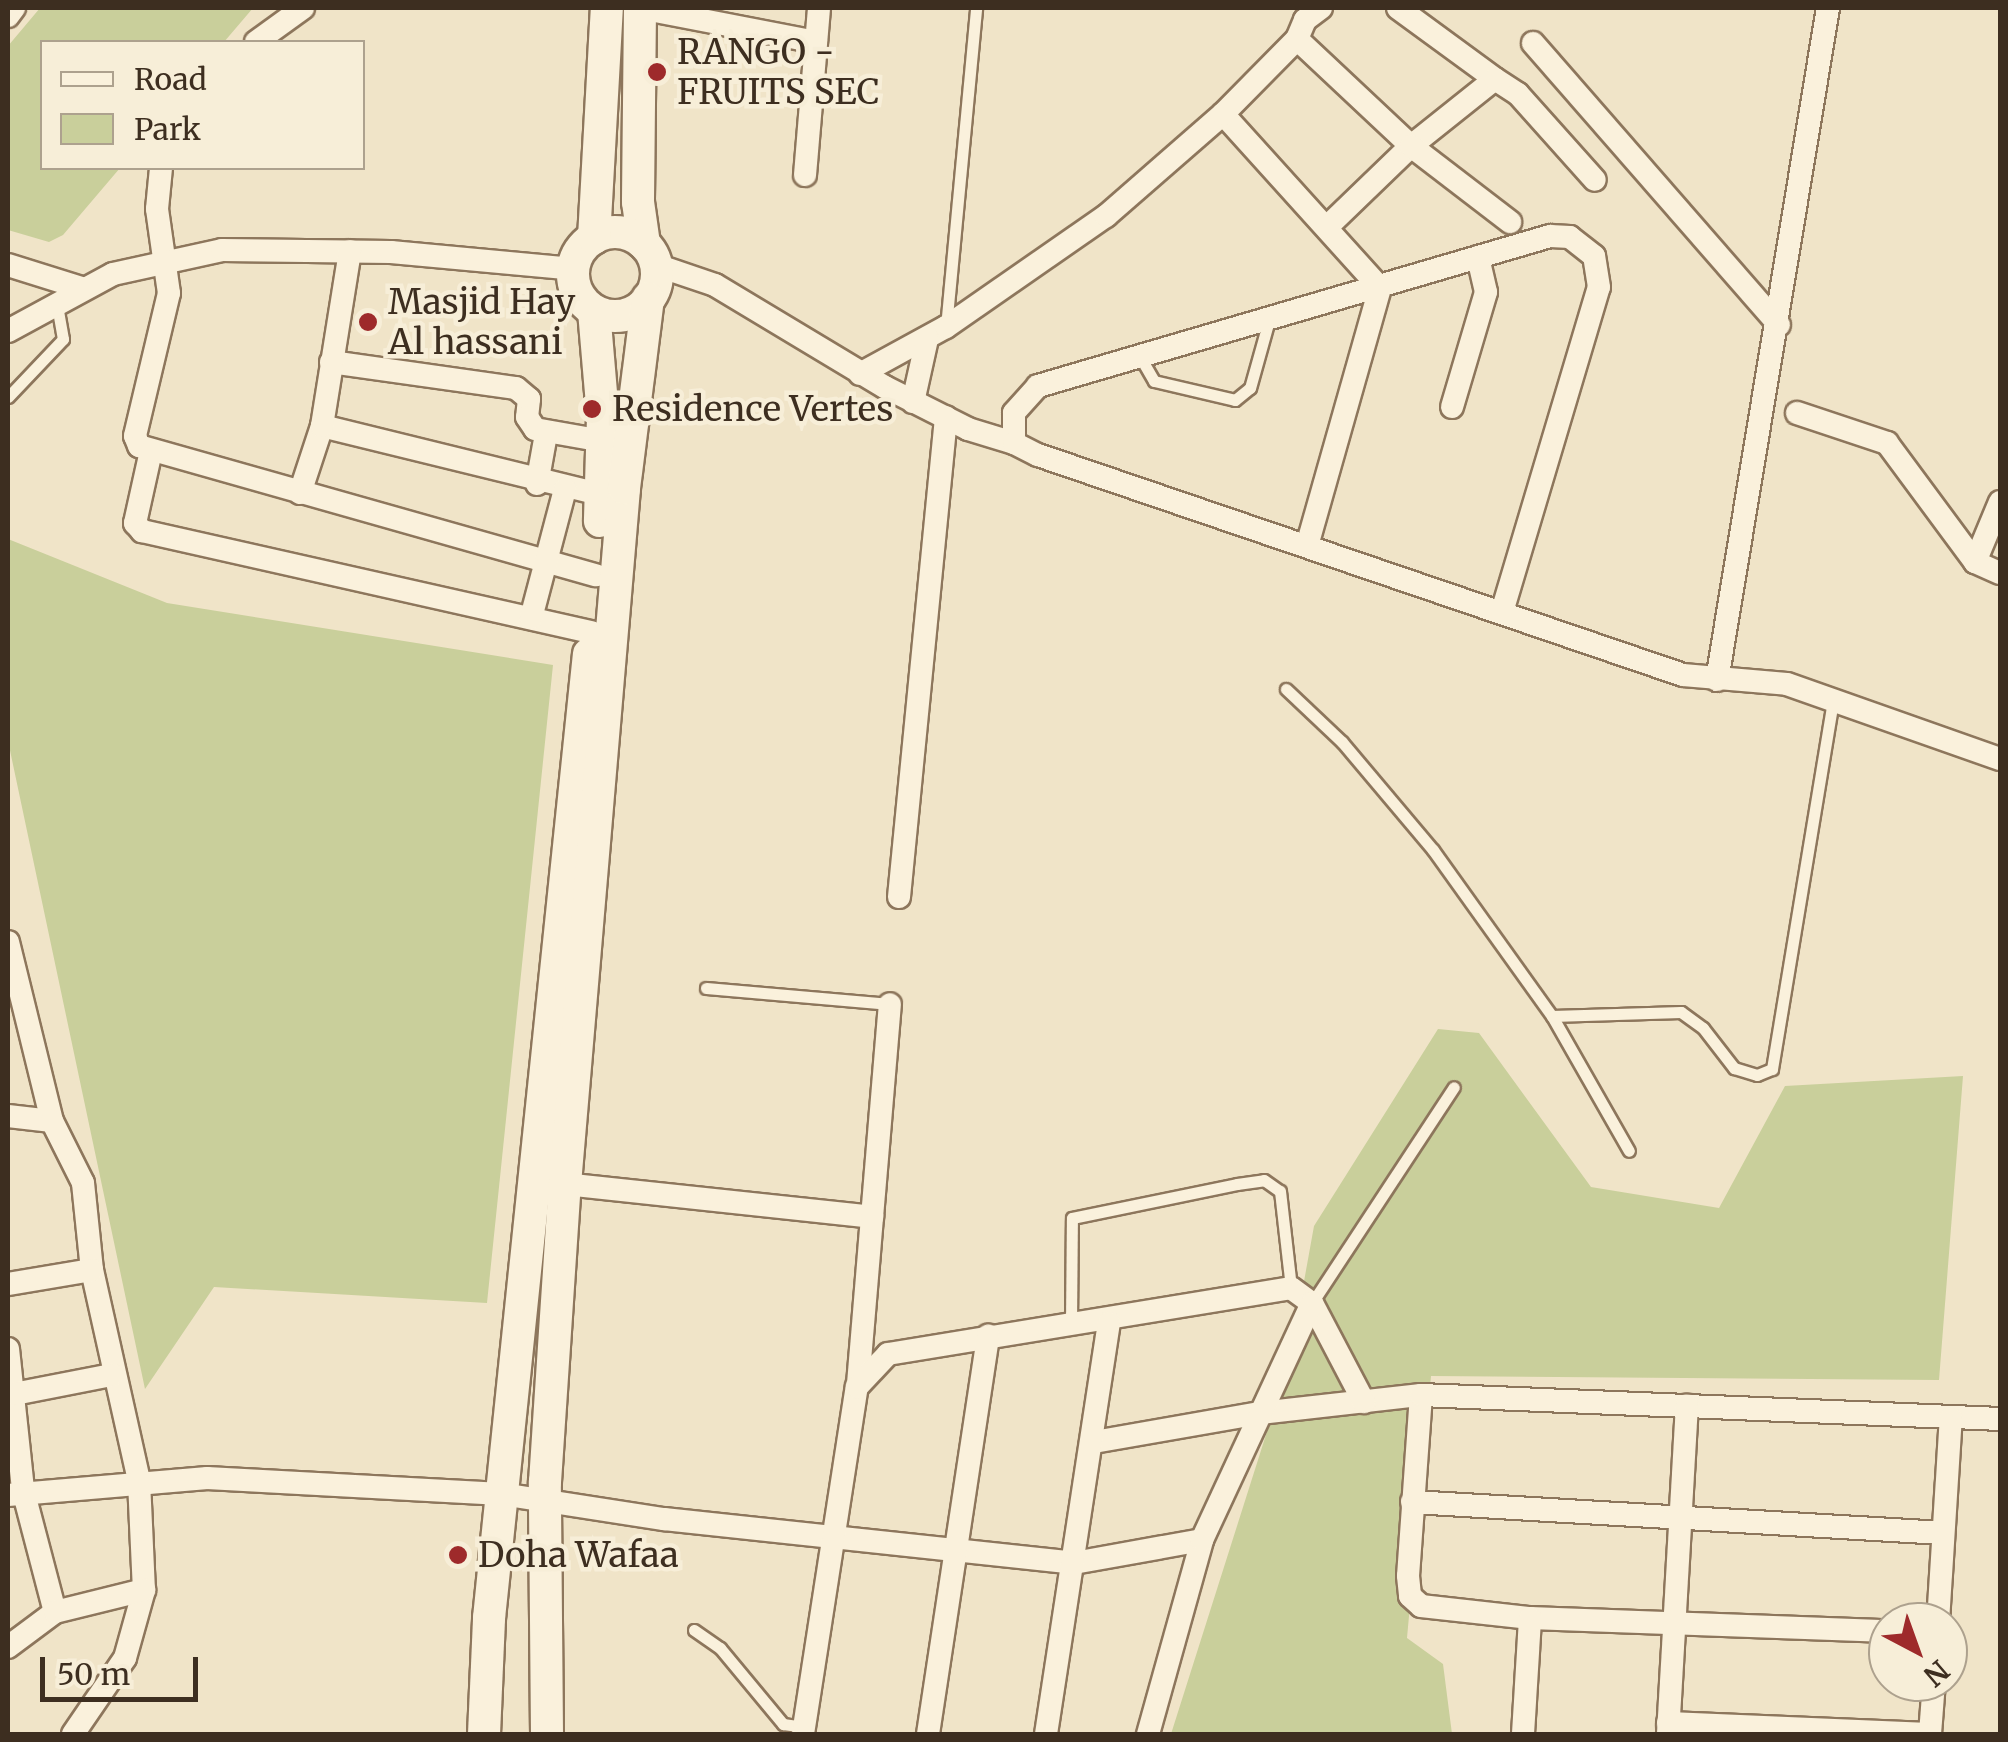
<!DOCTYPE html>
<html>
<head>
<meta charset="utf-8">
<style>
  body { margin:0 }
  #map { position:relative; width:2008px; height:1742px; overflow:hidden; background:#f0e4c8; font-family:Merriweather,serif }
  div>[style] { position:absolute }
  .green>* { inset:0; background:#c9cf9b }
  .roads { filter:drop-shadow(2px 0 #8d765c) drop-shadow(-2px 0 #8d765c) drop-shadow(0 2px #8d765c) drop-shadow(0 -2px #8d765c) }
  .lane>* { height:11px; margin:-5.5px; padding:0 5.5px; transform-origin:5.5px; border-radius:5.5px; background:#faf1dc }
  .street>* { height:22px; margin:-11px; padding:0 11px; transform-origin:11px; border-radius:11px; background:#faf1dc }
  .secondary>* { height:32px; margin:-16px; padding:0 16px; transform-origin:16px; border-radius:16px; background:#faf1dc }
  .secondary>.ring { margin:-16px; padding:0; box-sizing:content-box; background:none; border:32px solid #faf1dc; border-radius:50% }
  .dots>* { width:28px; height:28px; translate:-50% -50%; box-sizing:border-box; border:5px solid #f7eed8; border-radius:50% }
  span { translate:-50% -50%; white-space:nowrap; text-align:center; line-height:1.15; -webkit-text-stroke:9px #f7eed8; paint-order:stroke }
  .poi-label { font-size:35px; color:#3d2e20 }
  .left { translate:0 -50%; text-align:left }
  .frame { position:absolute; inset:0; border:10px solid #3d2e20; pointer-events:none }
  .legend { position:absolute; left:40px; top:40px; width:325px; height:130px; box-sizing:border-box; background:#f7eed8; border:2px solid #ada18e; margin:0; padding:12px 18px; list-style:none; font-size:30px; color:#3d2e20 }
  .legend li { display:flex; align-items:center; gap:20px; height:50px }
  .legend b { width:50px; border:2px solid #ada18e }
  .north { position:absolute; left:1868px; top:1602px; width:100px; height:100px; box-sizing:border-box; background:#f7eed8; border:2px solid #ada18e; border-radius:50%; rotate:139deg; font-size:28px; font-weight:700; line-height:40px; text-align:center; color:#3d2e20 }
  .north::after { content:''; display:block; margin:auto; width:35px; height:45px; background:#9e2a2b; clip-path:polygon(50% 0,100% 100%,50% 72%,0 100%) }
  .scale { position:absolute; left:40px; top:1657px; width:158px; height:45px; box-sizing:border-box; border:5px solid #3d2e20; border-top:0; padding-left:12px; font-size:30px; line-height:35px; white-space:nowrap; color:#3d2e20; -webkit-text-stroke:8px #f7eed8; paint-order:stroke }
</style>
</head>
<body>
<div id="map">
  <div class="green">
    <div style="clip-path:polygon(40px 8px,253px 8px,224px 42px,42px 42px,42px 168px,120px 168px,63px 235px,49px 242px,8px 230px,8px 46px)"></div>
    <div style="clip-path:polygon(8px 539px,167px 603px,553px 665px,487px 1303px,214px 1287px,145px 1389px,8px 741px)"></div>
    <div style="clip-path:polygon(1438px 1029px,1479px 1033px,1591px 1187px,1719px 1208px,1785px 1086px,1963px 1076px,1939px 1380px,1431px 1376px,1407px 1638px,1443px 1664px,1452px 1734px,1171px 1734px,1290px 1359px,1314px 1226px)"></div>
  </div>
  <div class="roads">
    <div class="lane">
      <div style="left:946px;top:327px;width:320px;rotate:-84.6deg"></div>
      <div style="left:1139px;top:355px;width:30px;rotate:60deg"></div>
      <div style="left:1154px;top:381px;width:83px;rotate:13.2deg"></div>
      <div style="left:1235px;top:400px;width:19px;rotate:-39deg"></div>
      <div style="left:1250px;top:388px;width:71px;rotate:-74.4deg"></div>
      <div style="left:8px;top:397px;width:80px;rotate:-46.5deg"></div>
      <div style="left:63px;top:339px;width:40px;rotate:-100deg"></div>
      <div style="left:1286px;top:689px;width:77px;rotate:43.4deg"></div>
      <div style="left:1342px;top:742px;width:141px;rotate:49.9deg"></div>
      <div style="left:1433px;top:850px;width:204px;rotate:54.4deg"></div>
      <div style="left:1552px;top:1016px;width:155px;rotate:60.3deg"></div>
      <div style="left:706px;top:988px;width:185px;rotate:5deg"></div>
      <div style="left:1552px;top:1016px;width:129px;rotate:-1.8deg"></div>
      <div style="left:1681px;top:1012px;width:27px;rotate:36deg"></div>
      <div style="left:1703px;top:1028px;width:51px;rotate:52.2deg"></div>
      <div style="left:1734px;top:1068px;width:24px;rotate:17deg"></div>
      <div style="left:1757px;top:1075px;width:16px;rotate:-22deg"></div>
      <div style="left:1772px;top:1069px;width:374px;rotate:-80.6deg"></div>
      <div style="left:1312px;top:1303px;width:258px;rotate:-56.7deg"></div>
      <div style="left:1071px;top:1324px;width:106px;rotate:-89.5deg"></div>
      <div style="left:1072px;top:1218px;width:168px;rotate:-11.6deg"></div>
      <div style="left:1237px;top:1184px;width:27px;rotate:-8deg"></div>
      <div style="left:1264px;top:1180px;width:19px;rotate:35deg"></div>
      <div style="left:1280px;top:1191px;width:98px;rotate:83.5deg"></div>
      <div style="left:694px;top:1630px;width:32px;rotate:35deg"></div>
      <div style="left:720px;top:1648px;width:99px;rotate:50.3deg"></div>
      <div style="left:783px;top:1724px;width:21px;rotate:8deg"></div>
    </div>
    <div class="street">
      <div style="left:640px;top:8px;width:179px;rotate:10.9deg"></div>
      <div style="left:1398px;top:8px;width:120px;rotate:36.2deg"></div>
      <div style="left:8px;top:16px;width:10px;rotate:-53deg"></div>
      <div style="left:1297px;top:39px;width:21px;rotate:-67deg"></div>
      <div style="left:1305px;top:20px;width:20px;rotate:-37deg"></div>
      <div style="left:256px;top:42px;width:58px;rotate:-35.9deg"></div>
      <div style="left:1533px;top:43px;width:374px;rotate:48.9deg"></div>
      <div style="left:1223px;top:114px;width:234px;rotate:47.9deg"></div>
      <div style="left:1380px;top:288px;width:265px;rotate:105.8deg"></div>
      <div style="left:161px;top:168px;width:41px;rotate:95.6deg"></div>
      <div style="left:157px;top:209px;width:85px;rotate:81.9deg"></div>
      <div style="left:169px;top:293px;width:147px;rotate:103.4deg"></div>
      <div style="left:135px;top:436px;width:11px;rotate:68deg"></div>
      <div style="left:139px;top:446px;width:475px;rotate:15.8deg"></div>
      <div style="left:805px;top:175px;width:168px;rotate:-85.2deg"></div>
      <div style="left:1327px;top:227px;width:117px;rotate:-44deg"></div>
      <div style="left:1411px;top:146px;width:107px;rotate:-38.6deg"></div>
      <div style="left:1495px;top:79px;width:27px;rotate:33deg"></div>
      <div style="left:1518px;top:94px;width:115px;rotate:48.2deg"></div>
      <div style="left:8px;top:265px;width:77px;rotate:17.3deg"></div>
      <div style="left:656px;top:265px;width:62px;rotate:18.7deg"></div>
      <div style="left:715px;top:285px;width:198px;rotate:31deg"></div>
      <div style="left:885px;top:387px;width:93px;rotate:26.8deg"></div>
      <div style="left:968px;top:429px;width:48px;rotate:16.9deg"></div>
      <div style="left:8px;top:331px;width:119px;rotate:-28.5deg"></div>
      <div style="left:113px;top:274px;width:112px;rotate:-12.4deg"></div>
      <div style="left:222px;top:250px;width:169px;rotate:0.7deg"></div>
      <div style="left:391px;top:252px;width:183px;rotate:5.3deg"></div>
      <div style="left:331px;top:362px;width:187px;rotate:8deg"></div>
      <div style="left:516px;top:388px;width:17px;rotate:40deg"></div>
      <div style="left:529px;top:399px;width:18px;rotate:96deg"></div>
      <div style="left:527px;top:417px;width:14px;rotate:56deg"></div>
      <div style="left:535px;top:429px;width:69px;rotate:10deg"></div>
      <div style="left:860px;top:374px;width:98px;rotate:-28.7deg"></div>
      <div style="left:946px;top:327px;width:195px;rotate:-34.8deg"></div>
      <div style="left:1106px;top:216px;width:155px;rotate:-41.1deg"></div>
      <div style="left:1223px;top:114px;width:105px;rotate:-45.4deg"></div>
      <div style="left:1297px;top:39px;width:156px;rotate:43.2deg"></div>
      <div style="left:1411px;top:146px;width:125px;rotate:37.5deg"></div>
      <div style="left:913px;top:402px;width:65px;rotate:-77.5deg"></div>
      <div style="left:1452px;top:407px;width:120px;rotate:-73.5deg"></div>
      <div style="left:1486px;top:292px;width:36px;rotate:-103deg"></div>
      <div style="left:1797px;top:413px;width:95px;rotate:18.4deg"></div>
      <div style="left:1887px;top:443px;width:148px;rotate:53.5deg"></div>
      <div style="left:1975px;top:562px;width:27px;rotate:24deg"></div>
      <div style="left:322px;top:426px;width:289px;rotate:13.8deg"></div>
      <div style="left:151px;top:451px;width:74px;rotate:102.5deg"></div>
      <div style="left:135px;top:523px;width:11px;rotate:49deg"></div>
      <div style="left:142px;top:531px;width:461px;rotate:12.7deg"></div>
      <div style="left:537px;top:484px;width:51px;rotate:-79.8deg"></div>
      <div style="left:300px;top:493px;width:71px;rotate:-71.8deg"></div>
      <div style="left:322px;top:426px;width:177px;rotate:-80.9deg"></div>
      <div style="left:1975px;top:562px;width:65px;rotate:-67.4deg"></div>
      <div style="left:1502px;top:612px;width:339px;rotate:-73.4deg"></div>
      <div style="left:1599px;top:287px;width:31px;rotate:-99deg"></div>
      <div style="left:1594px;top:256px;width:31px;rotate:-142deg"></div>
      <div style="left:1570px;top:237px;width:20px;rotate:-177deg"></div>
      <div style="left:1550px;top:236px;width:534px;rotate:163.67deg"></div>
      <div style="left:1038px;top:386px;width:36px;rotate:132deg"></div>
      <div style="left:1014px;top:413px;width:30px;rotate:90deg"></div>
      <div style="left:1014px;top:443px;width:27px;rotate:27deg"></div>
      <div style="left:1038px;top:455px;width:681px;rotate:18.83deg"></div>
      <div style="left:1683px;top:675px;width:104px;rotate:4.9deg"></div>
      <div style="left:1787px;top:684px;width:226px;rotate:19.4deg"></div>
      <div style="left:531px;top:618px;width:133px;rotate:-75.2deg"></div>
      <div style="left:1717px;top:680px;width:681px;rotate:-80.62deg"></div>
      <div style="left:899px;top:897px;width:482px;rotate:-84.4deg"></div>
      <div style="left:8px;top:942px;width:184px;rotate:76.2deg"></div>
      <div style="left:8px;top:1116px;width:44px;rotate:6.5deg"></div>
      <div style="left:52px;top:1121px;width:69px;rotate:63.4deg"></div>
      <div style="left:83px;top:1183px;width:87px;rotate:84.1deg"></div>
      <div style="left:92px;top:1270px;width:216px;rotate:77.4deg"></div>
      <div style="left:139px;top:1481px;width:109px;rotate:87.4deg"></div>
      <div style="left:144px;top:1590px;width:71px;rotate:105.6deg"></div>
      <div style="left:125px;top:1658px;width:92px;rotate:124.4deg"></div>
      <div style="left:565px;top:1184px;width:309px;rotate:6.1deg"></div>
      <div style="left:8px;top:1284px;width:85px;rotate:-9.5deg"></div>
      <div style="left:8px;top:1349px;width:142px;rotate:83.9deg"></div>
      <div style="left:23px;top:1490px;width:126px;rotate:75.3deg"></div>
      <div style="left:858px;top:1384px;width:381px;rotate:-85.2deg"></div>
      <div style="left:14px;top:1394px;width:100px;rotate:-11deg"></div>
      <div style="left:1421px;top:1395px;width:181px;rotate:94.1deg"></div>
      <div style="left:1408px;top:1576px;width:20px;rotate:84deg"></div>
      <div style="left:1410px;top:1596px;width:15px;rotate:42deg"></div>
      <div style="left:1421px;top:1606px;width:110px;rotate:6.3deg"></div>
      <div style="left:1530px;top:1618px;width:358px;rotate:2.1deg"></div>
      <div style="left:1094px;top:1442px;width:169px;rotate:-9.9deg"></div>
      <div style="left:1260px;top:1413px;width:162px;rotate:-6.4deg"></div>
      <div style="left:1421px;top:1395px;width:579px;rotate:2.37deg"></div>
      <div style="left:8px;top:1495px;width:200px;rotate:-4.9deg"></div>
      <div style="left:207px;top:1478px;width:295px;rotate:3.1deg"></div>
      <div style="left:502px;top:1494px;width:164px;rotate:8.8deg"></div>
      <div style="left:664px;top:1519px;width:412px;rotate:6.1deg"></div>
      <div style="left:1074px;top:1563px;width:130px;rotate:-10.2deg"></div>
      <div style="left:1412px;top:1502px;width:532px;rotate:3.34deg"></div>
      <div style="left:1938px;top:1622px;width:204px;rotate:-86.4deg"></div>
      <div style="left:8px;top:1647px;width:59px;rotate:-36.7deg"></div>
      <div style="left:55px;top:1612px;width:92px;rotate:-13.9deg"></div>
      <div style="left:1668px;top:1723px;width:262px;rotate:2.4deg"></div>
      <div style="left:803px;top:1734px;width:351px;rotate:-81.2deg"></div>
      <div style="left:857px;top:1387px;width:45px;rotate:-46.8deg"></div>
      <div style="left:888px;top:1354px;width:408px;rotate:-9.3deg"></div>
      <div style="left:1291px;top:1288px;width:26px;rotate:36deg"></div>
      <div style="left:1312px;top:1303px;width:112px;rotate:62.3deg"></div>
      <div style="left:928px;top:1734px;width:403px;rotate:-81.4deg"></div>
      <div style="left:1046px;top:1734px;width:416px;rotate:-81.3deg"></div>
      <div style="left:1148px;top:1734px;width:201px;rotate:-74.4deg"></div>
      <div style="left:1202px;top:1540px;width:261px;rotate:-65.1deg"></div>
      <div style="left:1523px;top:1734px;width:116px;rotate:-86.5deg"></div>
      <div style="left:1668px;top:1734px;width:329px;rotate:-86.7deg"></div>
      <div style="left:1930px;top:1734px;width:52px;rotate:-85.6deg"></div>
    </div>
    <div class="secondary">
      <div style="left:640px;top:8px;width:194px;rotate:90.6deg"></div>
      <div style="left:638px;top:202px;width:42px;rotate:81.9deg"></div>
      <div class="ring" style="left:573px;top:232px;width:52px;height:52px"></div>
      <div style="left:594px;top:238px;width:230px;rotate:-86.8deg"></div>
      <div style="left:594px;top:311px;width:106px;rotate:85.1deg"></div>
      <div style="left:603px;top:417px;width:104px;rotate:91.7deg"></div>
      <div style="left:484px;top:1734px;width:116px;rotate:-87.5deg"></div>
      <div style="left:489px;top:1618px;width:969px;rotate:-84.08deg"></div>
      <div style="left:547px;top:1734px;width:252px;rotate:-90.5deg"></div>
      <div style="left:545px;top:1482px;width:299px;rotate:-86.2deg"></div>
      <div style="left:565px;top:1184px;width:698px;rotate:-85.15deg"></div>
      <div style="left:624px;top:488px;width:191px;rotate:-82.8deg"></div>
    </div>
  </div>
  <div class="dots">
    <div style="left:657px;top:72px;background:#9e2a2b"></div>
    <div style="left:368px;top:322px;background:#9e2a2b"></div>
    <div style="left:592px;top:409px;background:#9e2a2b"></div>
    <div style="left:458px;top:1555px;background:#9e2a2b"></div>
  </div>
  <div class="poi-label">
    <span class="left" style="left:677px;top:72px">RANGO -<br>FRUITS SEC</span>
    <span class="left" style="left:388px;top:322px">Masjid Hay<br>Al hassani</span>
    <span class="left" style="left:612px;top:409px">Residence Vertes</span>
    <span class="left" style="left:478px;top:1555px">Doha Wafaa</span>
  </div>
  <div class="frame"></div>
  <ul class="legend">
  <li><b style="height:12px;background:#faf1dc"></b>Road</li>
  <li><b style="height:28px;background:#c9cf9b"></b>Park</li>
  </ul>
  <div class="north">N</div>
  <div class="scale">50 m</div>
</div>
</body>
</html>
